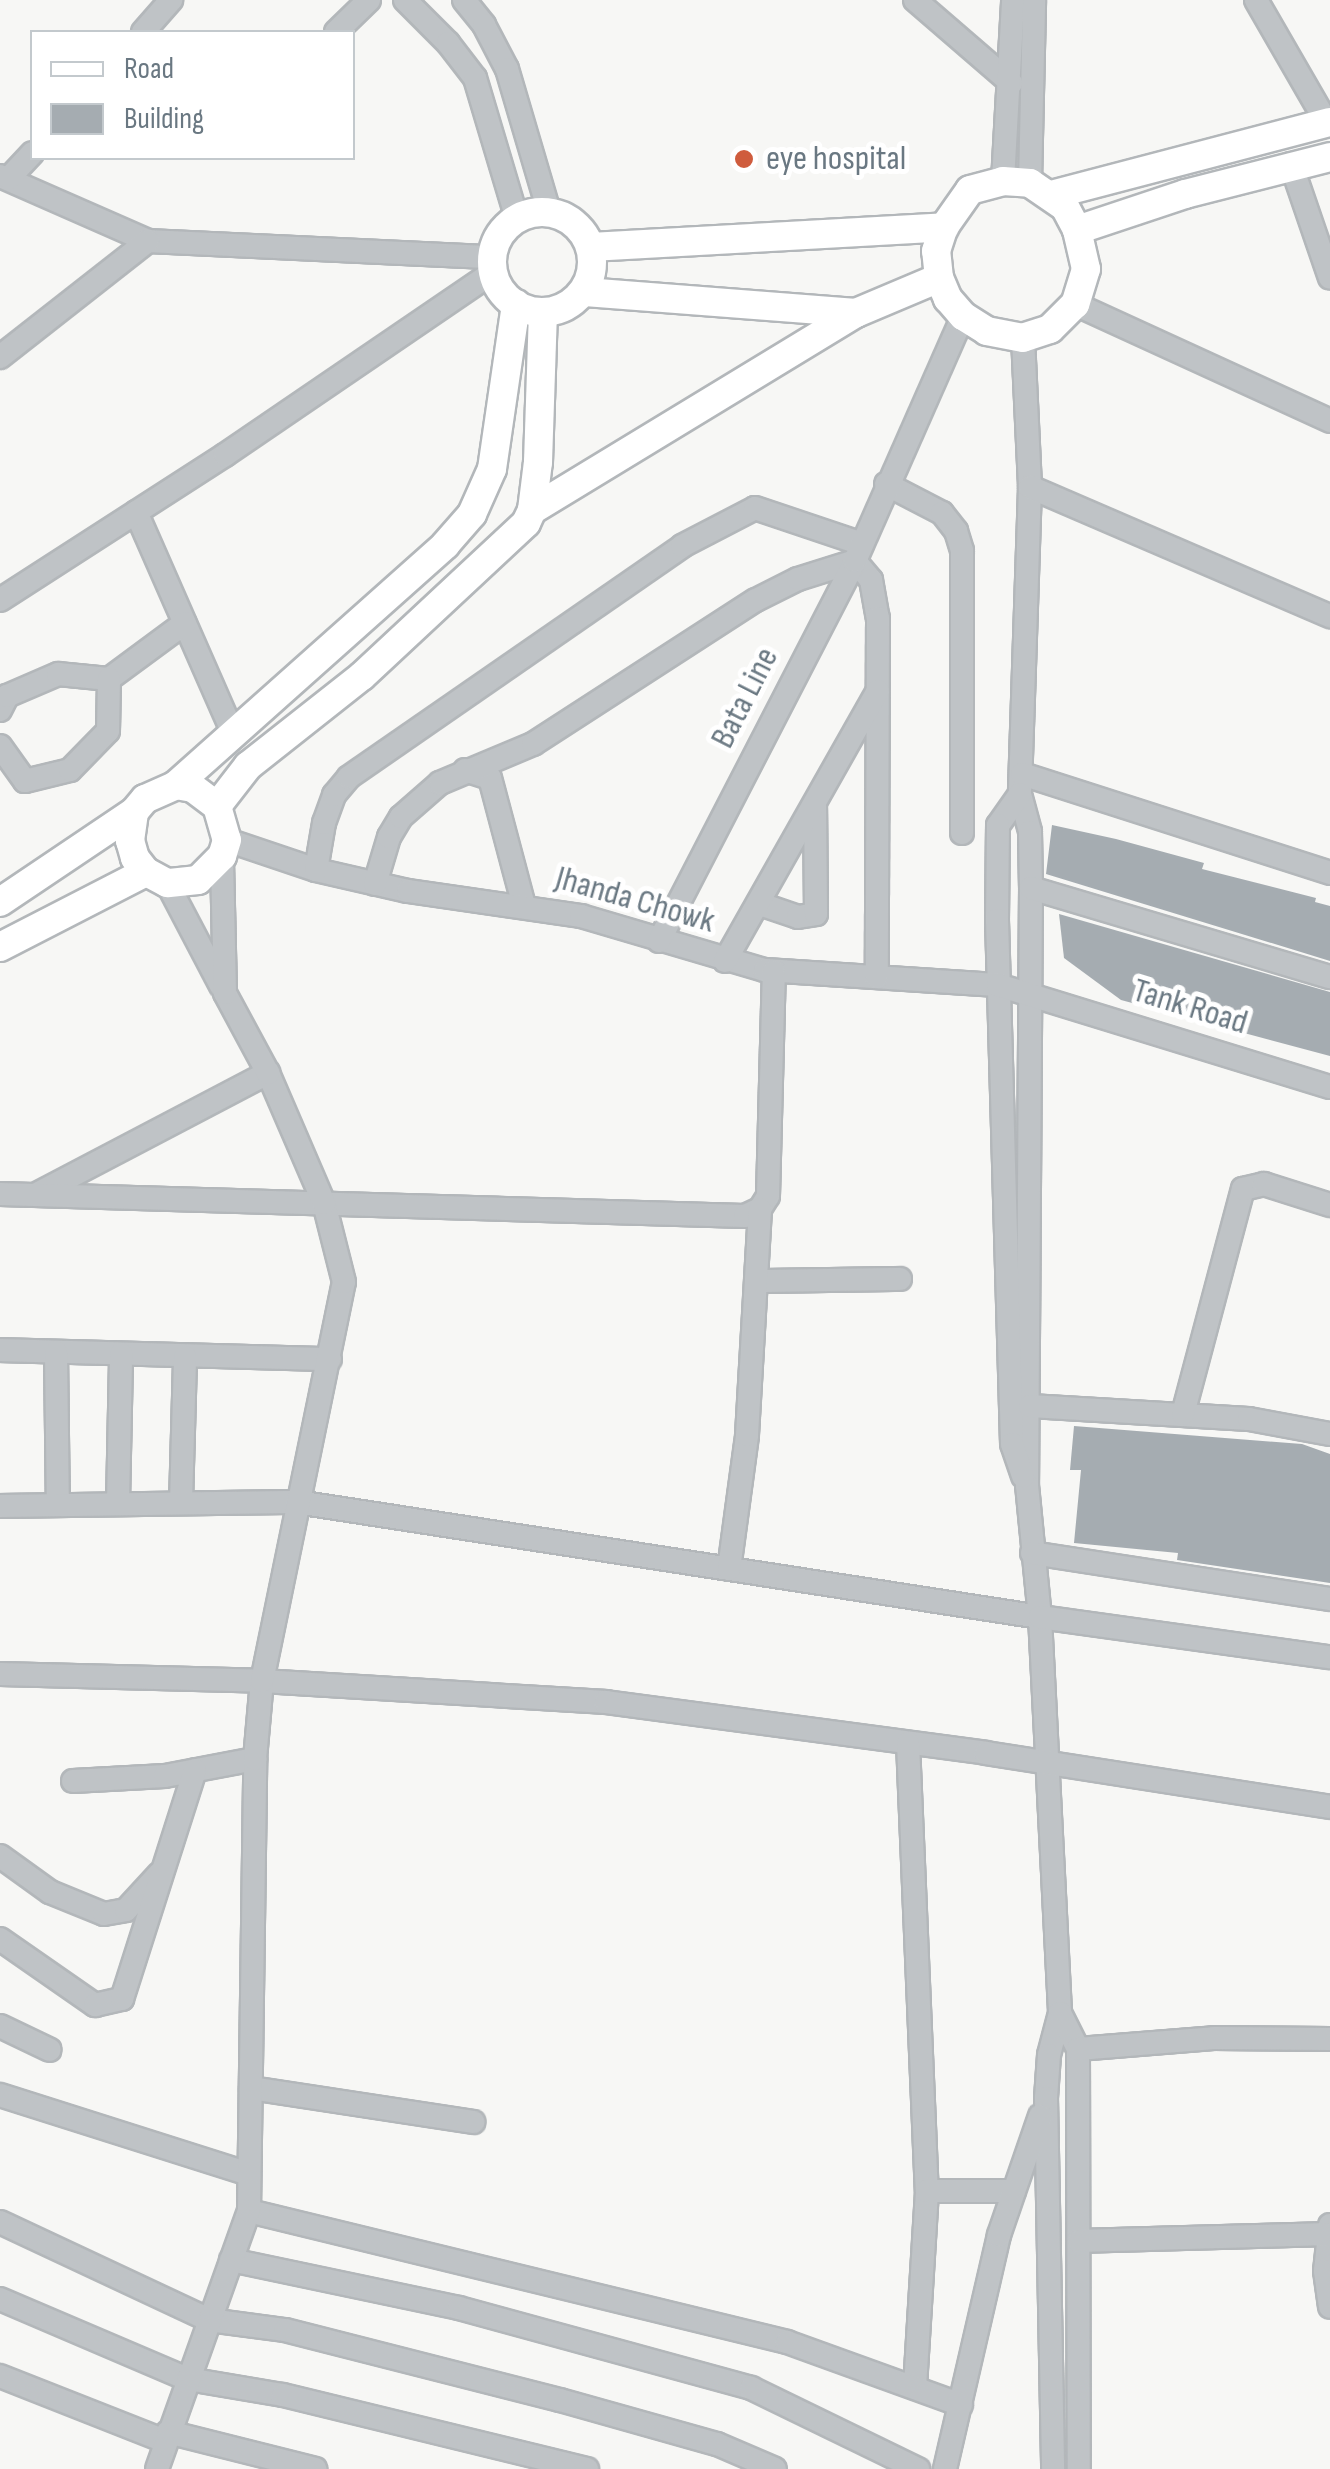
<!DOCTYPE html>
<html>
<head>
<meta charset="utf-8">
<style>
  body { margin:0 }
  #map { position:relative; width:1330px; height:2469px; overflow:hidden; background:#f7f7f5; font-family:"Sofia Sans Condensed",sans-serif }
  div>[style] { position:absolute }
  .building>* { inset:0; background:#a5acb1 }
  .roads { filter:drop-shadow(2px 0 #b3b7ba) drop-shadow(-2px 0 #b3b7ba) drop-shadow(0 2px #b3b7ba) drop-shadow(0 -2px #b3b7ba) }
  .minor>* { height:22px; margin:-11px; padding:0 11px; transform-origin:11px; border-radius:11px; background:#bfc3c6 }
  .major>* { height:28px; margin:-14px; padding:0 14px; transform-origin:14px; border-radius:14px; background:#fff }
  .major>.ring { margin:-14px; padding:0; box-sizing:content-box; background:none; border:28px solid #fff; border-radius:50% }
  .dots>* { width:28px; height:28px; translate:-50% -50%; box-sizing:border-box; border:5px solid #fff; border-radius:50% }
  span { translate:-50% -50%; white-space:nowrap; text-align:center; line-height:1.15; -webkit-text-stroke:10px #fff; paint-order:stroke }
  .poi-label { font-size:35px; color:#6a7882 }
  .left { translate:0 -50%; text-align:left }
  .street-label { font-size:35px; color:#6a7882 }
  .legend { position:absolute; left:30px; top:30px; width:325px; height:130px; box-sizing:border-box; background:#fff; border:2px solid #c3c9cd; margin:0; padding:12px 18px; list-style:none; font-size:30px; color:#6a7882 }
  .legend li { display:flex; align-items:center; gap:20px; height:50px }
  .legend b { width:50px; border:2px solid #c3c9cd }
</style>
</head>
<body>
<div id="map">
  <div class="building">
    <div style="clip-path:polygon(1052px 825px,1116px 839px,1204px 863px,1202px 869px,1316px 898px,1315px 902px,1330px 906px,1330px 961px,1046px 874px)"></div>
    <div style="clip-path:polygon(1059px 914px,1330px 992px,1330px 1056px,1121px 1000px,1064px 958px)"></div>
    <div style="clip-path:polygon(1074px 1426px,1302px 1444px,1330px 1454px,1330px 1583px,1177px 1560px,1178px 1553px,1074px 1543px,1081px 1470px,1070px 1470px)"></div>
  </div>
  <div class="roads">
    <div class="minor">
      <div style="left:405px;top:0;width:61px;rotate:45deg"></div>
      <div style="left:448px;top:43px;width:44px;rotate:52.4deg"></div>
      <div style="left:475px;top:78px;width:147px;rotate:73.4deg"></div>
      <div style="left:464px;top:0;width:32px;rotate:51deg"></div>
      <div style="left:484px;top:25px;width:50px;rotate:62.4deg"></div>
      <div style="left:507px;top:69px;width:149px;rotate:73.6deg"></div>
      <div style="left:915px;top:0;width:127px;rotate:40.8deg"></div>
      <div style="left:1256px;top:0;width:142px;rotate:60deg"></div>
      <div style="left:143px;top:32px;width:43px;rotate:-48.8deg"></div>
      <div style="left:336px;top:32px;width:46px;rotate:-44.1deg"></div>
      <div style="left:1291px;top:164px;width:120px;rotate:71.1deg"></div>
      <div style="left:0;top:176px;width:162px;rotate:23.7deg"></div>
      <div style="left:148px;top:241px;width:344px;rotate:2.7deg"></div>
      <div style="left:9px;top:178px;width:34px;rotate:-47deg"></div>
      <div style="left:1003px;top:181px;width:181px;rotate:-86.8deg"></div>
      <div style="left:1030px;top:183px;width:183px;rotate:-88.7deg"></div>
      <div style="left:1075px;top:304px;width:281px;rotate:24.6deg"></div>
      <div style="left:1023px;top:338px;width:149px;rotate:87.3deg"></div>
      <div style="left:1030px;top:487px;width:307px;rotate:91.9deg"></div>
      <div style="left:1020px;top:794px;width:39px;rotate:75deg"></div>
      <div style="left:1030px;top:832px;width:56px;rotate:89deg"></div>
      <div style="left:1031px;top:888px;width:597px;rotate:90.38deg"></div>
      <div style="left:1027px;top:1485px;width:133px;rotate:84.4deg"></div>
      <div style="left:1040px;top:1617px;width:397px;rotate:87.1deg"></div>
      <div style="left:1060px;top:2013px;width:43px;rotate:104.7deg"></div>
      <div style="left:1049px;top:2055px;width:43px;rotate:94deg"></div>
      <div style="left:1046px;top:2098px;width:371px;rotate:88.9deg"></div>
      <div style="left:0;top:357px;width:188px;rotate:-38.1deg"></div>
      <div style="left:886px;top:484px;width:63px;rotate:27.4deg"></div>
      <div style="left:942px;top:513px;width:23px;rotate:52deg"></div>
      <div style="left:956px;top:531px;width:21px;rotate:73deg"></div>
      <div style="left:962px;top:551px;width:282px;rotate:90deg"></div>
      <div style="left:1030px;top:487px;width:327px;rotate:23.3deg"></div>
      <div style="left:136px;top:512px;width:241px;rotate:66.3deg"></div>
      <div style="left:0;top:600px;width:268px;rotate:-32.8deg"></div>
      <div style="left:225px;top:455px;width:325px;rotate:-34.3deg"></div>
      <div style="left:0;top:710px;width:16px;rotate:-63deg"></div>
      <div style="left:7px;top:696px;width:56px;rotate:-23.3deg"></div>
      <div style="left:58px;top:674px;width:51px;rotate:5.6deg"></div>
      <div style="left:109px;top:679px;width:94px;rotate:-36.4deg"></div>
      <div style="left:0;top:746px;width:43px;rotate:54.5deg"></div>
      <div style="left:25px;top:781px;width:46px;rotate:-13.7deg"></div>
      <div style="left:70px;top:770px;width:54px;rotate:-45.7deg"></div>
      <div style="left:108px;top:731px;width:52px;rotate:-88.9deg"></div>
      <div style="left:465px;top:770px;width:26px;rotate:18deg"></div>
      <div style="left:490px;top:778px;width:132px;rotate:75.1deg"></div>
      <div style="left:1022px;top:774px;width:324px;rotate:17.8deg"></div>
      <div style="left:1020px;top:794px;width:38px;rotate:125deg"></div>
      <div style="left:998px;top:825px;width:95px;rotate:90.6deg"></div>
      <div style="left:997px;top:920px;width:524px;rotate:88.36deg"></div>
      <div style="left:1012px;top:1444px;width:34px;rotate:71deg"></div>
      <div style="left:227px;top:840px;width:94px;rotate:18.6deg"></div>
      <div style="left:316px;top:870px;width:94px;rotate:12.9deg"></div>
      <div style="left:408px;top:891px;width:175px;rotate:8.2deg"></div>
      <div style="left:581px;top:916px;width:192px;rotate:16.4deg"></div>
      <div style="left:765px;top:970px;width:233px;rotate:3.7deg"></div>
      <div style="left:998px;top:985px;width:347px;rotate:17.1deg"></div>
      <div style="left:316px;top:870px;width:48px;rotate:-80.3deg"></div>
      <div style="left:324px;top:823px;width:30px;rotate:-70deg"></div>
      <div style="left:334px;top:795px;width:23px;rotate:-50deg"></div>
      <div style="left:349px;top:777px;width:405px;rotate:-34.7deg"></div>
      <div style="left:682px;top:546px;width:82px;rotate:-27.5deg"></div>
      <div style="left:755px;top:508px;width:113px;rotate:18.6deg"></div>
      <div style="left:167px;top:883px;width:116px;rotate:62.3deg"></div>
      <div style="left:375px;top:884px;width:49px;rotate:-73.4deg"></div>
      <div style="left:389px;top:837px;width:23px;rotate:-59deg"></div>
      <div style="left:401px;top:817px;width:52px;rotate:-41.1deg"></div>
      <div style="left:440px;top:783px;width:101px;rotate:-22.8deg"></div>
      <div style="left:533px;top:744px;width:265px;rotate:-32.9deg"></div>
      <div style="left:756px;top:600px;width:47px;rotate:-26.6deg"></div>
      <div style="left:798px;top:579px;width:60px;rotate:-17.5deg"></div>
      <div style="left:855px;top:561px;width:25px;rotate:50deg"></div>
      <div style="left:871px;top:580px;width:39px;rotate:80deg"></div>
      <div style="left:878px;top:618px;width:359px;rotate:90.2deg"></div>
      <div style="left:1031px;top:888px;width:312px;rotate:16.6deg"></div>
      <div style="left:760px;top:904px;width:40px;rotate:18.9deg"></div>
      <div style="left:798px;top:917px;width:18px;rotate:-9deg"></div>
      <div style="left:816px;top:914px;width:108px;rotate:-90.5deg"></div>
      <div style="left:659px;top:941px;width:428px;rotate:-62.7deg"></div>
      <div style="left:855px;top:561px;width:268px;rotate:-66.2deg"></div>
      <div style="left:725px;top:961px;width:310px;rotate:-60.5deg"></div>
      <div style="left:39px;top:1193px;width:259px;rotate:-27.7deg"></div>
      <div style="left:0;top:1194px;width:745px;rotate:1.69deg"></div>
      <div style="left:745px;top:1216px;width:17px;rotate:-25deg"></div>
      <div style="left:760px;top:1209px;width:15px;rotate:-58deg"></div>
      <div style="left:768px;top:1196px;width:225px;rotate:-88.5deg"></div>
      <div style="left:758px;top:1281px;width:142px;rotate:-0.8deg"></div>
      <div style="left:0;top:1350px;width:330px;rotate:1.6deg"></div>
      <div style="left:56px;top:1352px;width:153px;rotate:89.3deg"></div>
      <div style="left:1030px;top:1406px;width:219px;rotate:3.4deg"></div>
      <div style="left:1249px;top:1419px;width:82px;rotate:10.5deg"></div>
      <div style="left:1183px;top:1414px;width:233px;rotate:-75.1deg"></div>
      <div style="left:1243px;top:1189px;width:22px;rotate:-13deg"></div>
      <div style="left:1264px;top:1184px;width:69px;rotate:17.7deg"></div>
      <div style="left:118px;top:1503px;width:149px;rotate:-88.8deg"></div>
      <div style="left:181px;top:1503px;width:146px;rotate:-88.4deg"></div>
      <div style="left:0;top:1506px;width:297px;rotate:-0.8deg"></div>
      <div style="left:297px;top:1502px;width:752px;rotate:8.8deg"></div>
      <div style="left:1040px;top:1617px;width:293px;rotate:7.9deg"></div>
      <div style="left:1032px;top:1553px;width:302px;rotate:8.8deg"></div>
      <div style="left:729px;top:1569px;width:135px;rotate:-82.3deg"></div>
      <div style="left:747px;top:1435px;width:226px;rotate:-86.7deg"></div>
      <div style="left:0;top:1674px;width:262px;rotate:1.5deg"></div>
      <div style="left:262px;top:1681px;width:345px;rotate:3.5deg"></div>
      <div style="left:606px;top:1702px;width:383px;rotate:7.6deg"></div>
      <div style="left:986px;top:1753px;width:348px;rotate:8.9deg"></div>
      <div style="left:908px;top:1743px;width:448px;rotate:87.6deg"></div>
      <div style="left:927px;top:2191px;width:197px;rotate:93.5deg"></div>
      <div style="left:73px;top:1781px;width:92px;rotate:-3.1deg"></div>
      <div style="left:165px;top:1776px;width:92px;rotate:-10.7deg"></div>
      <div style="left:0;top:1856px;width:62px;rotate:35.8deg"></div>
      <div style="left:50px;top:1892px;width:58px;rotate:22.2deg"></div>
      <div style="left:104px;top:1914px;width:22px;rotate:-10deg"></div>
      <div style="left:126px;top:1910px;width:49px;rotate:-47.5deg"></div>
      <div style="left:0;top:1939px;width:116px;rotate:34.8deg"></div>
      <div style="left:95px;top:2005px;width:28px;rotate:-13deg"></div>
      <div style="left:122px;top:1999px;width:240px;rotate:-72.3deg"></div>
      <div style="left:1060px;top:2013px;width:40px;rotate:63.4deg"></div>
      <div style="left:1078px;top:2049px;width:420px;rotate:89.9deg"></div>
      <div style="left:0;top:2026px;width:55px;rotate:25.6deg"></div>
      <div style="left:1078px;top:2049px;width:136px;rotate:-4.6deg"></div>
      <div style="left:1214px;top:2038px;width:116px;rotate:0.5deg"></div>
      <div style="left:251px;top:2088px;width:225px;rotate:8.7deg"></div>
      <div style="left:0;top:2095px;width:261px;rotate:17.6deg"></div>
      <div style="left:927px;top:2191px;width:87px"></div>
      <div style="left:249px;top:2211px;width:554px;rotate:13.68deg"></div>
      <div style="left:787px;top:2342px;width:185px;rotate:19.9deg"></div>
      <div style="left:0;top:2222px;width:231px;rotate:25.1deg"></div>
      <div style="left:209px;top:2320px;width:77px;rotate:7.5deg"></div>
      <div style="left:285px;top:2330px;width:284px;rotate:14.3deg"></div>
      <div style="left:560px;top:2400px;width:163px;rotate:15.7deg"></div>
      <div style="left:717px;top:2444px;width:63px;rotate:23.3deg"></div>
      <div style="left:1330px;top:2225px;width:46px;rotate:96.2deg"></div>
      <div style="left:1325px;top:2271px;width:36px;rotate:82deg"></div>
      <div style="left:1079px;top:2241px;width:248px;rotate:-1.6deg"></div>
      <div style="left:231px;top:2260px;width:233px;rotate:11.9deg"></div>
      <div style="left:459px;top:2308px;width:303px;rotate:15.3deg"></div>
      <div style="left:751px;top:2388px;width:186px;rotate:25.9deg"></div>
      <div style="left:0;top:2299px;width:204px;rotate:23.1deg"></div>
      <div style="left:188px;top:2379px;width:96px;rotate:9.6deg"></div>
      <div style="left:283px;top:2395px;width:313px;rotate:13.7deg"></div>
      <div style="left:0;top:2376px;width:177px;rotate:21.5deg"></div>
      <div style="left:168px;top:2432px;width:152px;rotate:14.1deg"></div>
      <div style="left:157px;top:2469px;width:274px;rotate:-70.4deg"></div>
      <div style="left:249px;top:2211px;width:452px;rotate:-89.2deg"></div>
      <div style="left:255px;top:1759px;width:78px;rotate:-84.9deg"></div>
      <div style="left:262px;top:1681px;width:407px;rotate:-78.4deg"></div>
      <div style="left:344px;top:1282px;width:81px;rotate:-104.2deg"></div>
      <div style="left:324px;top:1203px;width:142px;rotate:-113.3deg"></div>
      <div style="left:268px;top:1073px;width:91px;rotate:-118.3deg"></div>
      <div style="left:225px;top:993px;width:137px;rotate:-91.3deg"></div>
      <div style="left:945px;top:2469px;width:240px;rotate:-77deg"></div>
      <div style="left:999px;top:2235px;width:126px;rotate:-71deg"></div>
    </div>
    <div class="major">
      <div style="left:1003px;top:181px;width:27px;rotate:4deg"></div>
      <div style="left:1030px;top:183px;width:42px;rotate:34.4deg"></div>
      <div style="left:1065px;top:207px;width:26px;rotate:62deg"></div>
      <div style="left:1077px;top:230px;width:40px;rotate:77deg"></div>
      <div style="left:1086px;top:269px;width:37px;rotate:107deg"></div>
      <div style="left:1075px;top:304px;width:35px;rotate:135deg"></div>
      <div style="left:1050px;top:329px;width:28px;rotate:162deg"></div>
      <div style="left:1023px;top:338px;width:37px;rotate:-169deg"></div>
      <div style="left:987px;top:331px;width:28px;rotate:-148deg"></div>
      <div style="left:963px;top:316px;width:23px;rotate:-131deg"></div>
      <div style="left:948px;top:299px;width:23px;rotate:-113deg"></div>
      <div style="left:939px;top:278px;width:27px;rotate:-96deg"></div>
      <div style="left:936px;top:251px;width:25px;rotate:-72deg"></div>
      <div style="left:944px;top:227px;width:45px;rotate:-54.9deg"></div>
      <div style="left:970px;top:190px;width:34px;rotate:-15deg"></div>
      <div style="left:1051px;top:195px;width:288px;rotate:-14.7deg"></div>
      <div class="ring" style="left:492px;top:212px;width:72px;height:72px"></div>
      <div style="left:1077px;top:230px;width:114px;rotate:-18.4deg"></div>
      <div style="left:1185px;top:194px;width:150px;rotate:-14.3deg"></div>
      <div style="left:591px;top:247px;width:354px;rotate:-3.2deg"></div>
      <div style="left:585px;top:292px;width:272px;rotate:4.4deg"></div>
      <div style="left:856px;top:313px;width:90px;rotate:-22.9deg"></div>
      <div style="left:532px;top:510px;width:379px;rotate:-31.3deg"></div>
      <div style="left:176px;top:785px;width:361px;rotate:-41.7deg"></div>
      <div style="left:445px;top:545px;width:41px;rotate:-48.9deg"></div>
      <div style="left:472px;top:514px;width:49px;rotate:-66deg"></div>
      <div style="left:492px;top:469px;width:167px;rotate:-81.7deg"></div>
      <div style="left:217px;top:806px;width:51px;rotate:-52.2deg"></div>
      <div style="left:248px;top:766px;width:145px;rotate:-38.3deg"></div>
      <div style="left:362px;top:676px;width:224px;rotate:-43deg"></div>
      <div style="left:526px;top:523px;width:14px;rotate:-65deg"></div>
      <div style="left:532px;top:510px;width:48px;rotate:-82.9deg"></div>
      <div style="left:538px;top:462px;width:150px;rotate:-88.1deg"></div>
      <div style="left:0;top:902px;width:161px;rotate:-33.9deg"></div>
      <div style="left:134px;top:812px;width:17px;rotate:-50deg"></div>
      <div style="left:145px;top:799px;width:34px;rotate:-24deg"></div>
      <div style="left:176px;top:785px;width:17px;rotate:10deg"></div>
      <div style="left:193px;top:788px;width:30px;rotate:37deg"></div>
      <div style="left:217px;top:806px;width:35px;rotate:74deg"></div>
      <div style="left:227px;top:840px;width:17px;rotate:107deg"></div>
      <div style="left:222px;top:856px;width:34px;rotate:135deg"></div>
      <div style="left:198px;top:880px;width:31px;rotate:174deg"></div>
      <div style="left:167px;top:883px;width:24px;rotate:-152deg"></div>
      <div style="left:146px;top:872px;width:18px;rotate:-128deg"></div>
      <div style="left:135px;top:858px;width:18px;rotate:-106deg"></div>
      <div style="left:130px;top:841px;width:29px;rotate:-82deg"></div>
      <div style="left:0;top:947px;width:164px;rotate:-27.2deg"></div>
    </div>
  </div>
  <div class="dots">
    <div style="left:744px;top:159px;background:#cf5c3d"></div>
  </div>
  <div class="poi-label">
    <span class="left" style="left:766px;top:159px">eye hospital</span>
  </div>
  <div class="street-label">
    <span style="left:745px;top:698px;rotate:-63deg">Bata Line</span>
    <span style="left:635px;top:900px;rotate:16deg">Jhanda Chowk</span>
    <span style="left:1190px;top:1007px;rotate:17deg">Tank Road</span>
  </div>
  <ul class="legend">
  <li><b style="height:12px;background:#fff"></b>Road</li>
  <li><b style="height:28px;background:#a5acb1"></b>Building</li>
  </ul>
</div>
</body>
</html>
